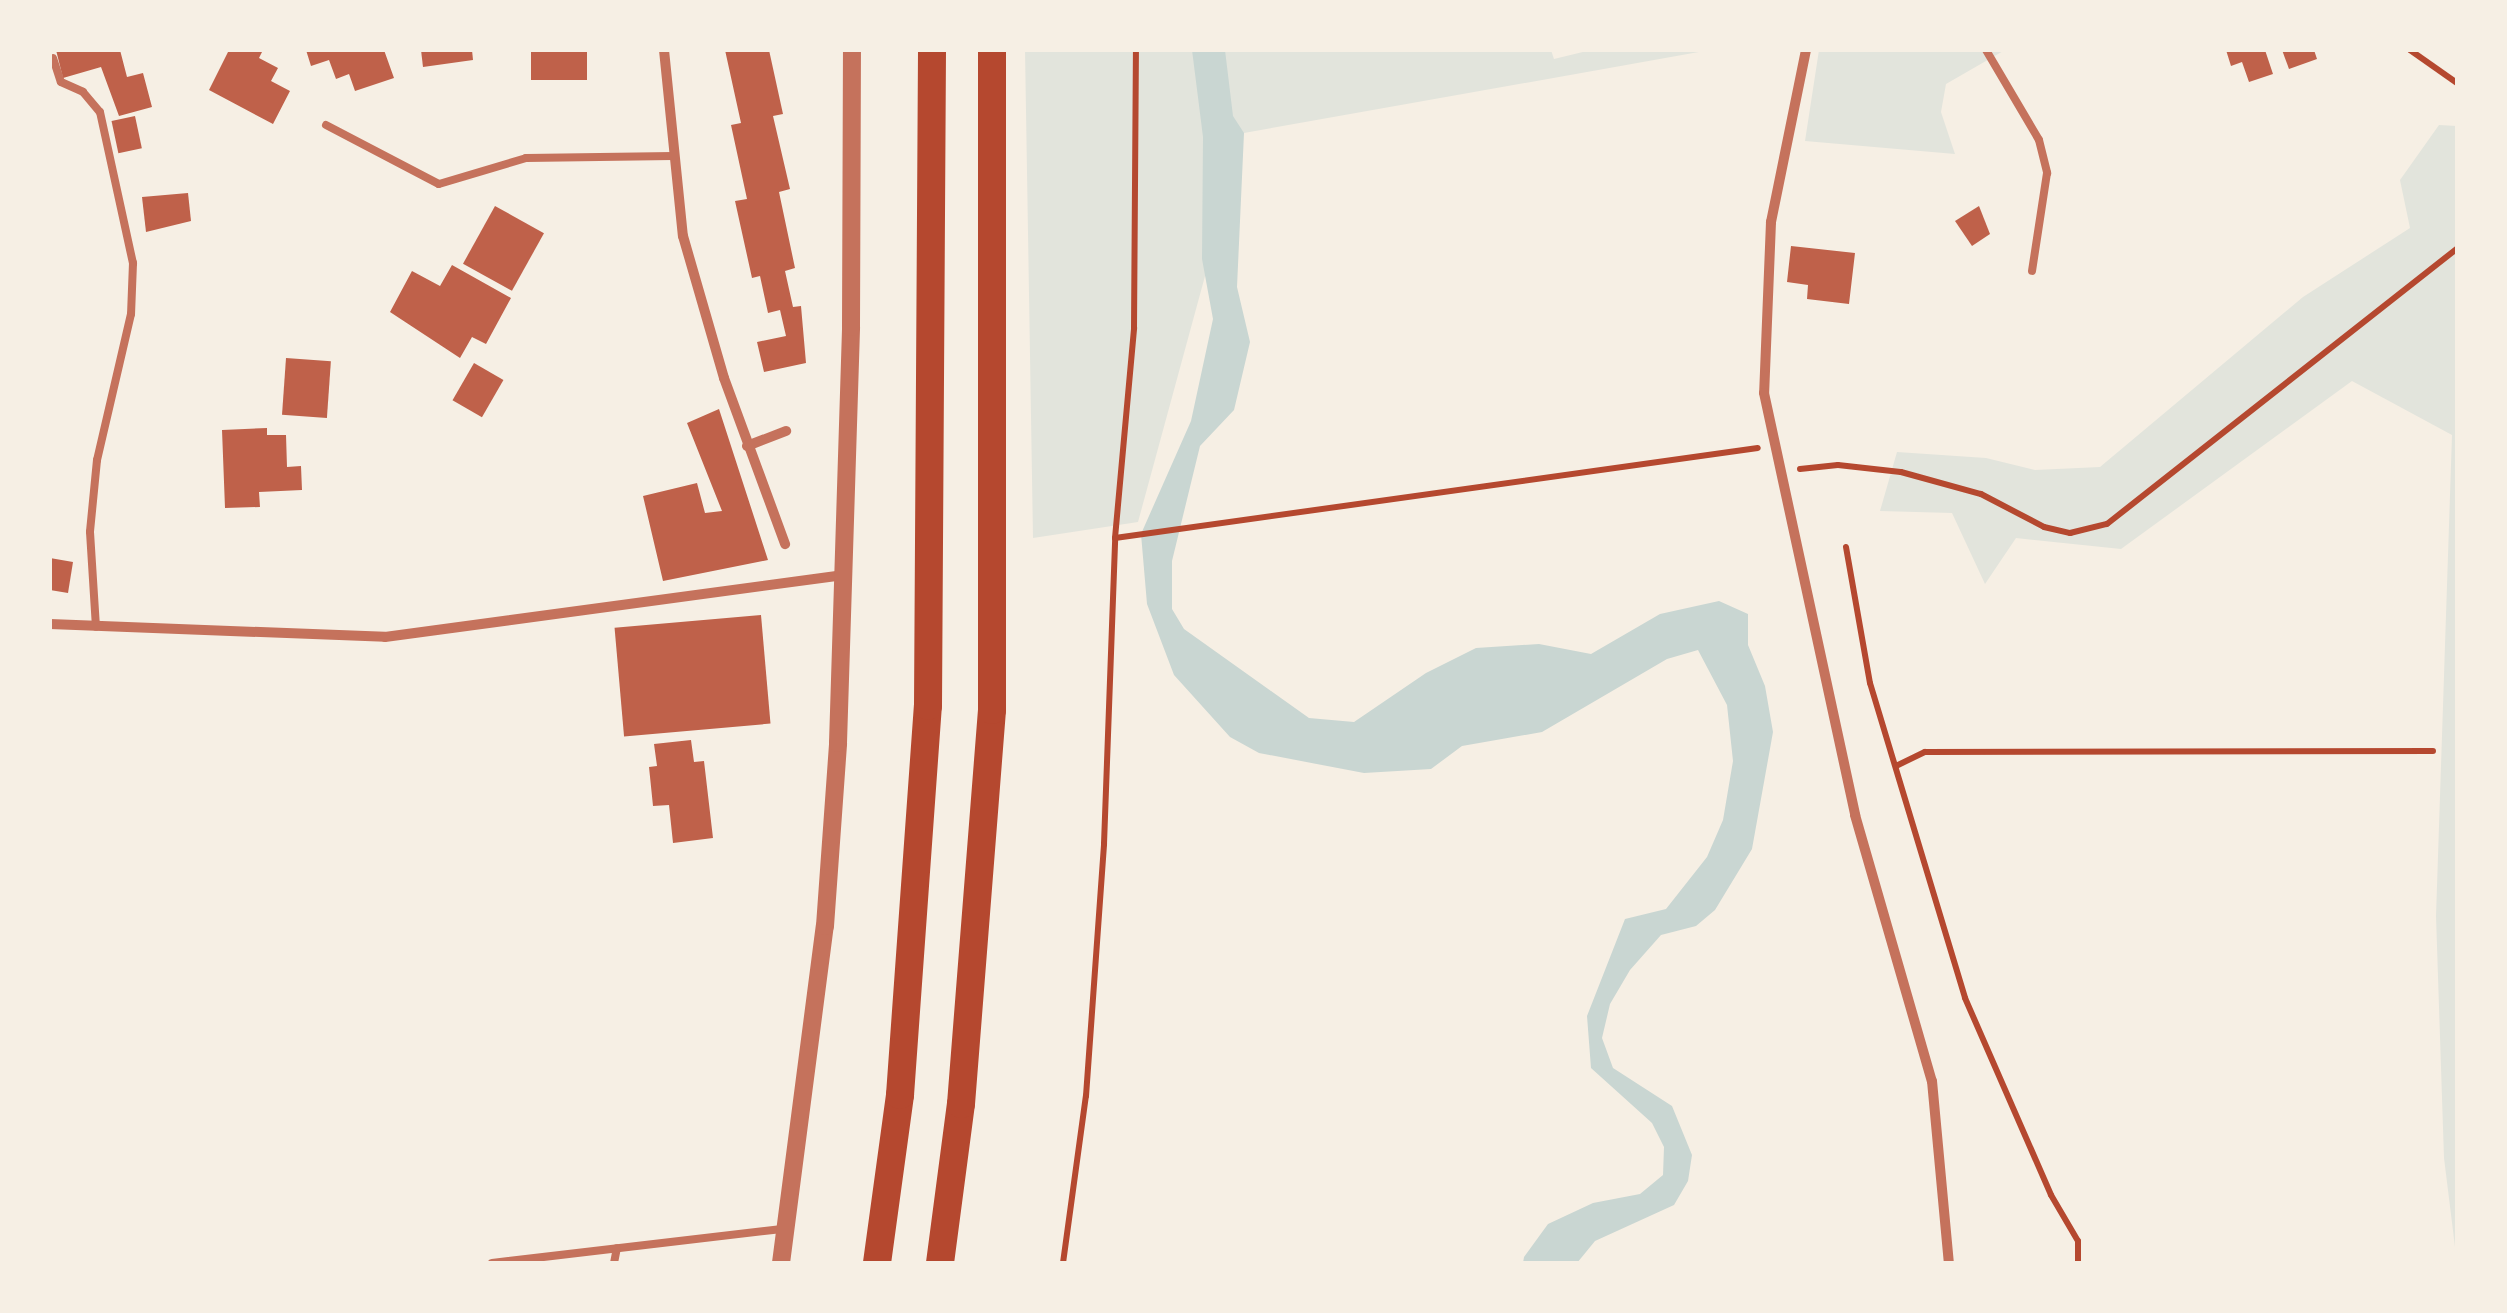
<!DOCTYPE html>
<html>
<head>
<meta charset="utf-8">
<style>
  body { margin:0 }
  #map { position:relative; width:2507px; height:1313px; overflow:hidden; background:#f6efe4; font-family:Manrope,sans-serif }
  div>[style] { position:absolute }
  .green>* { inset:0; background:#e2e4dc }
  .water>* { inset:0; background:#c9d6d2 }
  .building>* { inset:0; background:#bf614a; transform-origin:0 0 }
  .path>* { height:6px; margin:-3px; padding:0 3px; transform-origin:3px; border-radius:3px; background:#b5482f }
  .service>* { height:8px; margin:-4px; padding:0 4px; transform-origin:4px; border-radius:4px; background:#c5725c }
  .minor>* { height:10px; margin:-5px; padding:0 5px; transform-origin:5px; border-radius:5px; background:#c5725c }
  .tertiary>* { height:18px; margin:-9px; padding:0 9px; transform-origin:9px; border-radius:9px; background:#c5725c }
  .trunk>* { height:28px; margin:-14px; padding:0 14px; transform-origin:14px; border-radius:14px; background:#b5482f }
  span { translate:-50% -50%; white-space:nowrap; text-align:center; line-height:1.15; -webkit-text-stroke:8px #f6efe4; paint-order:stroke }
  .frame { position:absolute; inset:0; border:52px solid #f6efe4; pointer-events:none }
</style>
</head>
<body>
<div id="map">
  <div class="green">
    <div style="clip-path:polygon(1025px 50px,1551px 50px,1554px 59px,1591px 50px,1710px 50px,1244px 133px,1138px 522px,1033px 538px)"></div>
    <div style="clip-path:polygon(1819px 50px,2005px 50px,1946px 84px,1941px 112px,1955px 154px,1805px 141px)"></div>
    <div style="clip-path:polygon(2439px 125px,2457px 126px,2457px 1263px,2444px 1158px,2436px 916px,2452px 435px,2352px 381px,2121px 549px,2016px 538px,1985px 584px,1952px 513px,1880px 511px,1897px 452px,1986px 458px,2035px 470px,2100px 467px,2303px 297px,2410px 228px,2400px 180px)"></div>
  </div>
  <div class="water">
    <div style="clip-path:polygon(1192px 50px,1225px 50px,1233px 116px,1244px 133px,1237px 287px,1250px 342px,1234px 410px,1200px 446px,1172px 561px,1172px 609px,1184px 629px,1309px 718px,1354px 722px,1426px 673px,1476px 648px,1539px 644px,1591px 654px,1660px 614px,1719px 601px,1748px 614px,1748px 645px,1765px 686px,1773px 732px,1752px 849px,1715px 910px,1696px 926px,1661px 935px,1630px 970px,1610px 1004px,1602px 1038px,1613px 1068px,1672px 1106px,1692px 1155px,1688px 1181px,1674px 1205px,1595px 1241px,1577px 1263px,1523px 1263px,1524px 1257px,1548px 1224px,1593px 1203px,1640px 1194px,1663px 1175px,1664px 1147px,1652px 1123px,1591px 1068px,1587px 1016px,1625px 919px,1666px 909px,1707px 857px,1723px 820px,1733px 761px,1727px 705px,1698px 650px,1667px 659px,1542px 732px,1462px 746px,1431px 769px,1364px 773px,1259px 753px,1230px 737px,1174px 675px,1147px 604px,1141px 534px,1191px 421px,1213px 319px,1202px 259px,1203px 137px)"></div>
  </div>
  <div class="building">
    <div style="clip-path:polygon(56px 50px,120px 50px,127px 77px,143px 73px,152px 107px,119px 116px,101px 67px,63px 78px)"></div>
    <div style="clip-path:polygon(229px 50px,263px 50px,259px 58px,278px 68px,271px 81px,290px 91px,273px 124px,209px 90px)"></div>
    <div style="clip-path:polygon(306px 50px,384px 50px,394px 78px,355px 91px,349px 74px,336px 79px,329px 60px,311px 66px)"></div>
    <div style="clip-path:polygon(421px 50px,472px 50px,473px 60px,423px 67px)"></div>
    <div style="left:531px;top:50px;width:56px;height:30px"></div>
    <div style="clip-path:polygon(725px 50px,769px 50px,783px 114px,773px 116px,790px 189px,779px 192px,795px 268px,785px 271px,793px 307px,801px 306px,806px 363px,764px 372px,757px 342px,786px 336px,780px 310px,768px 313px,760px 276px,752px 278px,735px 201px,747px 199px,731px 125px,741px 123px)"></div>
    <div style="clip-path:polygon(2226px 50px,2265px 50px,2273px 74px,2249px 82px,2242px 62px,2231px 66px)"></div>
    <div style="clip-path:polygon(2282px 50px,2314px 50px,2317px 59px,2289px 69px)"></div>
    <div style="left:135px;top:116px;width:33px;height:24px;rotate:78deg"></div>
    <div style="clip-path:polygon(188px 193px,191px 221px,146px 232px,142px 197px)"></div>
    <div style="left:495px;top:206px;width:56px;height:66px;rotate:29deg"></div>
    <div style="clip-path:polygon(1979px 206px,1990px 234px,1972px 246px,1955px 221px)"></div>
    <div style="clip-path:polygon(1791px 246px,1855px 253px,1849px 304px,1807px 299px,1808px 285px,1787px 282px)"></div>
    <div style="clip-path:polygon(452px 265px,511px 298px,486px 344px,472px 337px,460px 358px,390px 312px,412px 271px,440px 286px)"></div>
    <div style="left:286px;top:358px;width:45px;height:57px;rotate:4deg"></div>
    <div style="left:474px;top:363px;width:34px;height:43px;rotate:30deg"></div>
    <div style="clip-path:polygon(719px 409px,768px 560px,663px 581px,643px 496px,697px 483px,705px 513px,722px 511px,687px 423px)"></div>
    <div style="clip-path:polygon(267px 428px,267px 435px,286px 435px,287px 467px,301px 466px,302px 490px,259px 492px,260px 507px,225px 508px,222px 430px)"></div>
    <div style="clip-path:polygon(50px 558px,73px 562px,68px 593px,50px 590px)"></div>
    <div style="left:761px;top:615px;width:109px;height:147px;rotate:85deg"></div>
    <div style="clip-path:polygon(691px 740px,694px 762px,704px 761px,713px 838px,673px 843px,669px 805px,653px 806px,649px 767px,657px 766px,654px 744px)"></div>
  </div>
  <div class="path">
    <div style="left:2410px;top:50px;width:57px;rotate:35.1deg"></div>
    <div style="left:1800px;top:469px;width:38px;rotate:-6deg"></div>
    <div style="left:1838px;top:465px;width:63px;rotate:6.3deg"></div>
    <div style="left:1901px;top:472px;width:83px;rotate:15.4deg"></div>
    <div style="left:1981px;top:494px;width:71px;rotate:27.6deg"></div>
    <div style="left:2044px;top:527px;width:27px;rotate:13deg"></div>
    <div style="left:2070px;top:533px;width:38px;rotate:-14deg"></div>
    <div style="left:2107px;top:524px;width:445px;rotate:-38.2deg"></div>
    <div style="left:1115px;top:538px;width:649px;rotate:-7.97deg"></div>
    <div style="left:1846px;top:547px;width:138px;rotate:80deg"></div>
    <div style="left:1870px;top:683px;width:329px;rotate:73.2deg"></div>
    <div style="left:1965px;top:998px;width:215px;rotate:66.4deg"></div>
    <div style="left:2051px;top:1195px;width:53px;rotate:59.6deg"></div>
    <div style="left:2078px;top:1241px;width:22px;rotate:90deg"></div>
    <div style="left:1896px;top:766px;width:32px;rotate:-26deg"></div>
    <div style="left:1925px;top:752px;width:508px;rotate:-0.11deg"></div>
    <div style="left:1063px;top:1263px;width:169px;rotate:-82.2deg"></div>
    <div style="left:1086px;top:1096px;width:253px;rotate:-85.9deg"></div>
    <div style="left:1104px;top:844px;width:306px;rotate:-87.9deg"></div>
    <div style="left:1115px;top:538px;width:211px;rotate:-84.8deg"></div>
    <div style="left:1134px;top:328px;width:278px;rotate:-89.6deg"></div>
  </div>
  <div class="service">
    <div style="left:1986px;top:50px;width:104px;rotate:59.5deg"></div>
    <div style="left:2039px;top:140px;width:34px;rotate:76deg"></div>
    <div style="left:2047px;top:173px;width:99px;rotate:98.7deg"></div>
    <div style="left:53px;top:58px;width:25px;rotate:72deg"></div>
    <div style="left:61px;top:82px;width:24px;rotate:24deg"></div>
    <div style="left:83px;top:92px;width:26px;rotate:50deg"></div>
    <div style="left:100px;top:112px;width:155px;rotate:77.7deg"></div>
    <div style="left:133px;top:263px;width:51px;rotate:92.2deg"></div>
    <div style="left:131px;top:314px;width:150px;rotate:103.1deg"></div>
    <div style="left:97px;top:460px;width:72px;rotate:95.6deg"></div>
    <div style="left:90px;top:532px;width:95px;rotate:86.4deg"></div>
    <div style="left:326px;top:125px;width:127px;rotate:27.6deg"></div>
    <div style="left:439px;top:184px;width:91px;rotate:-16.6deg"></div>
    <div style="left:526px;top:158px;width:147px;rotate:-0.8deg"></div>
    <div style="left:492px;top:1263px;width:292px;rotate:-6.7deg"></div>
    <div style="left:614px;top:1263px;width:15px;rotate:-79deg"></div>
  </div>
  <div class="minor">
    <div style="left:664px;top:50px;width:187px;rotate:84.2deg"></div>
    <div style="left:683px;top:236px;width:148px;rotate:73.9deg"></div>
    <div style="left:724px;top:378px;width:177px;rotate:69.8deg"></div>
    <div style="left:1806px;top:50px;width:176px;rotate:101.5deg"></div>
    <div style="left:1771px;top:222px;width:171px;rotate:92.3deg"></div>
    <div style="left:1764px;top:393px;width:432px;rotate:77.8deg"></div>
    <div style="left:1855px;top:815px;width:277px;rotate:73.9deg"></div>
    <div style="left:1932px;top:1081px;width:183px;rotate:84.7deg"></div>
    <div style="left:747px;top:446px;width:42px;rotate:-21deg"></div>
    <div style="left:50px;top:624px;width:335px;rotate:2.2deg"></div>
    <div style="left:385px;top:637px;width:463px;rotate:-7.7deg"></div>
  </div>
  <div class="tertiary">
    <div style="left:781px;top:1263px;width:340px;rotate:-82.6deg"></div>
    <div style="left:825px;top:926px;width:183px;rotate:-85.9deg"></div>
    <div style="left:838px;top:743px;width:416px;rotate:-88.2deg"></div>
    <div style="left:851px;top:327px;width:277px;rotate:-89.8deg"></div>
  </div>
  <div class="trunk">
    <div style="left:877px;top:1263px;width:170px;rotate:-82.2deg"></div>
    <div style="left:900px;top:1095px;width:390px;rotate:-85.9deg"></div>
    <div style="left:928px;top:706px;width:656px;rotate:-89.65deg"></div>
    <div style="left:940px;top:1263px;width:160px;rotate:-82.5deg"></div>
    <div style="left:961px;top:1104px;width:395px;rotate:-85.5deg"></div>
    <div style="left:992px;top:710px;width:660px;rotate:-90deg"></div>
  </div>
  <div class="frame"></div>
</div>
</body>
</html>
